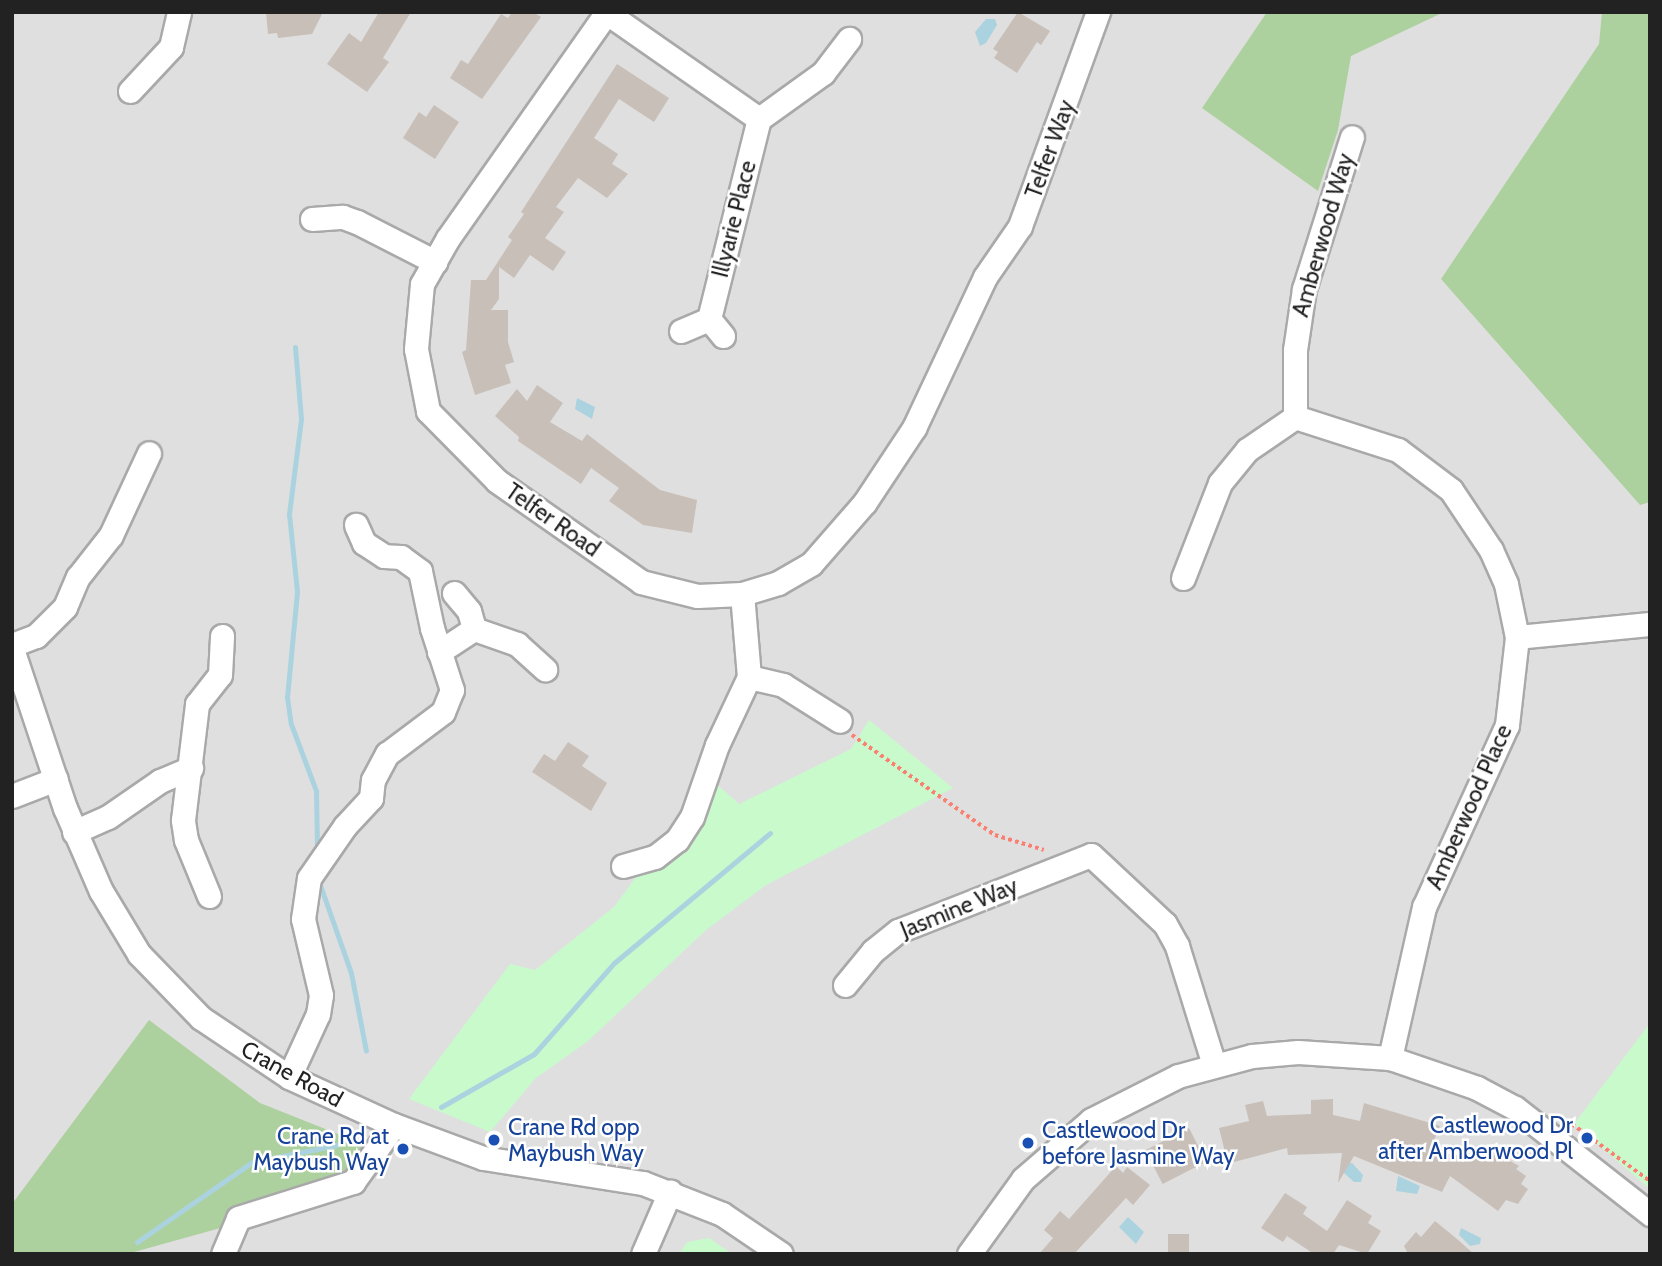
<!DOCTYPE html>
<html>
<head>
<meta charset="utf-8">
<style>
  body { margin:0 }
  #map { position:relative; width:1662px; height:1266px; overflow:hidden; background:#f2efe9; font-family:Cabin,sans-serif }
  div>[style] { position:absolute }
  .residential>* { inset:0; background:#e0dfdf; transform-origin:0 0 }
  .forest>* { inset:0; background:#add19e }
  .park>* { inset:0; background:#c8facc }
  .water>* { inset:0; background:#aad3df }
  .stream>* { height:5px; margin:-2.5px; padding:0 2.5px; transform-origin:2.5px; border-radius:2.5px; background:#aad3df }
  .building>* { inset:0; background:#c7bfb8; transform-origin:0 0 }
  .path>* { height:3.5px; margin-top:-1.75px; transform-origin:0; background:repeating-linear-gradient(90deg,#fa8072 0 3.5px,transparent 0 7px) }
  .roads { filter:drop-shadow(2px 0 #a9a9a9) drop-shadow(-2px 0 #a9a9a9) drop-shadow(0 2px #a9a9a9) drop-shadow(0 -2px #a9a9a9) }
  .minor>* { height:23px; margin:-11.5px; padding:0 11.5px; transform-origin:11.5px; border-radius:11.5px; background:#fff }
  .dots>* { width:19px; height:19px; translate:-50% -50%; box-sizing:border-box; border:4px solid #fff; border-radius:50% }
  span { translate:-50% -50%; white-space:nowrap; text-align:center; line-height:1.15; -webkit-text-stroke:5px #fff; paint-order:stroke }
  .street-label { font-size:23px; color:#222 }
  .transit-label { font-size:23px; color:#164399 }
  .right { translate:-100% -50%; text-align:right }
  .left { translate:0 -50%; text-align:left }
  .frame { position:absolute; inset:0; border:14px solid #222; pointer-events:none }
</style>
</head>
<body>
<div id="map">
  <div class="residential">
    <div style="left:12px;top:12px;width:1638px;height:1242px"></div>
  </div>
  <div class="forest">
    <div style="clip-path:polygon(1267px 12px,1444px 12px,1351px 56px,1338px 130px,1318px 191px,1202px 108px)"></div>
    <div style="clip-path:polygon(1602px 12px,1650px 12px,1650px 502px,1640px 505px,1441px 279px,1599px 44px)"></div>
    <div style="clip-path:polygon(149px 1020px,260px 1103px,363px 1144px,349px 1176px,224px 1227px,127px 1254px,12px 1254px,12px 1204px)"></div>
  </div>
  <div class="park">
    <div style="clip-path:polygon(869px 720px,953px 788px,766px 885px,706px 930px,588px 1041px,536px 1078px,490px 1132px,409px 1099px,510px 964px,535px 970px,614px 907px,636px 877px,673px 857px,696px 837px,713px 781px,739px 804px,851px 749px)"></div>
    <div style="clip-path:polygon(1650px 1023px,1650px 1189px,1574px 1124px)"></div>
    <div style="clip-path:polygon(709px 1238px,732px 1254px,679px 1254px,687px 1242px)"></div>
  </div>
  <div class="water">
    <div style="clip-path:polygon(986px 19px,995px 19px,997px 25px,986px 43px,980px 46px,975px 32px)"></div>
    <div style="clip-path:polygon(577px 398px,595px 407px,592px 419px,575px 409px)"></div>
    <div style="clip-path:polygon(1342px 1162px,1352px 1163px,1363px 1175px,1361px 1182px,1354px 1182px,1344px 1173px)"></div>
    <div style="clip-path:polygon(1398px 1176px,1420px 1186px,1417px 1194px,1396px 1191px)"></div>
    <div style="clip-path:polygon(1128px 1217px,1144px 1232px,1136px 1244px,1119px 1227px)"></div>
    <div style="clip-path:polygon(1461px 1228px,1481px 1238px,1480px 1244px,1470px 1246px,1459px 1235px)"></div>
  </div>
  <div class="stream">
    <div style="left:295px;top:347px;width:72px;rotate:85.2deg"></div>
    <div style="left:301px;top:419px;width:96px;rotate:97.2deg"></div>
    <div style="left:289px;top:514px;width:78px;rotate:84.1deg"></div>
    <div style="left:297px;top:592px;width:105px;rotate:95.4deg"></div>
    <div style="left:287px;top:697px;width:27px;rotate:82deg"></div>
    <div style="left:291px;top:724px;width:72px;rotate:69.5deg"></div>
    <div style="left:316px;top:791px;width:60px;rotate:89deg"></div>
    <div style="left:319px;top:882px;width:96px;rotate:70.6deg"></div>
    <div style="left:351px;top:973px;width:79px;rotate:79.1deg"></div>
    <div style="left:441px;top:1107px;width:107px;rotate:-29.7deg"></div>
    <div style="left:534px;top:1054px;width:121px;rotate:-48.7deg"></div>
    <div style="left:614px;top:963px;width:203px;rotate:-39.8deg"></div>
    <div style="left:137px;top:1242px;width:140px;rotate:-34.8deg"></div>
    <div style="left:252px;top:1162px;width:87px;rotate:-11.3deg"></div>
  </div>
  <div class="building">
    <div style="clip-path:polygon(266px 12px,323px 12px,312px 34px,278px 38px,277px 33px,268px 34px)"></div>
    <div style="clip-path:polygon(379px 12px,411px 12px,383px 58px,389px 62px,367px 92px,327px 64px,349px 33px,361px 42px)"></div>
    <div style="clip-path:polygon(512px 12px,533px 12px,541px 17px,482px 99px,450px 78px,461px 60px,468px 64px,501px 14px,508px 18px)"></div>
    <div style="clip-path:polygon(1018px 12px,1050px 31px,1041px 45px,1037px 42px,1017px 73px,994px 58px,998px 52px,993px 49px)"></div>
    <div style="clip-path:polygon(617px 64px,669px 98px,654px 122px,619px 99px,594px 138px,618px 154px,612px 164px,628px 174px,607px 198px,578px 178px,556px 207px,564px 212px,545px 238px,566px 252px,553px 271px,530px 255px,514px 278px,499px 267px,499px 299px,491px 310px,508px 310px,508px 342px,514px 362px,505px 365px,511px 383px,475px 395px,462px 352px,466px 350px,471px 280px,486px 280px,512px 240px,508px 237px,524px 214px,521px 212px)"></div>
    <div style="clip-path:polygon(434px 105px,459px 122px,435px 159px,403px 138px,419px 112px,426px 117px)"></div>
    <div style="clip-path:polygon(537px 385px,563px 403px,550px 422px,582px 441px,587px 434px,660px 490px,697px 500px,692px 533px,643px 525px,609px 501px,619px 488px,591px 468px,581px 484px,518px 441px,519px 437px,495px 416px,517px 389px,527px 401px)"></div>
    <div style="clip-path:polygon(568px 742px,589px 756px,582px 766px,607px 783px,591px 811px,532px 772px,544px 754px,555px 761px)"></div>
    <div style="clip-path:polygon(1333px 1099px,1333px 1115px,1360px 1121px,1364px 1103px,1440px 1126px,1432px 1145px,1470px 1161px,1481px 1145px,1519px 1166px,1516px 1169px,1526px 1176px,1521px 1184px,1528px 1189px,1518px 1204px,1506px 1200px,1498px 1211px,1450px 1176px,1442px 1192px,1354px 1156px,1338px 1183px,1342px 1153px,1288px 1155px,1287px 1148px,1234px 1162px,1229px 1151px,1225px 1152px,1219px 1128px,1249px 1121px,1245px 1105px,1263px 1101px,1267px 1116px,1311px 1114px,1311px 1100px)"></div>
    <div style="left:1189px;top:1128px;width:38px;height:49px;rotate:63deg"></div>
    <div style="clip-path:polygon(1116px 1166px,1123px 1173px,1127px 1167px,1150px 1185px,1133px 1205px,1126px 1198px,1074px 1254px,1039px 1254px,1053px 1238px,1044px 1230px,1060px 1211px,1069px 1219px)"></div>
    <div style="clip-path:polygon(1285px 1193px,1307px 1207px,1303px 1214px,1327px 1231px,1347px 1200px,1372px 1216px,1368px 1223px,1381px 1231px,1367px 1254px,1339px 1245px,1333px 1254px,1314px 1254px,1287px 1236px,1283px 1242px,1261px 1228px)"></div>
    <div style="clip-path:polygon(1435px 1221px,1457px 1239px,1474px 1254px,1408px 1254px,1404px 1246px,1416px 1232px,1421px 1237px)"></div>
    <div style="left:1168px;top:1234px;width:21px;height:20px"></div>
  </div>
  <div class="path">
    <div style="left:852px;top:735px;width:174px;rotate:35deg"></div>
    <div style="left:995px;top:835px;width:51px;rotate:17deg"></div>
    <div style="left:1572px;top:1124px;width:97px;rotate:36.2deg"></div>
  </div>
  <div class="roads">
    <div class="minor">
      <div style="left:607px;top:12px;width:276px;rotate:125.1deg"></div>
      <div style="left:448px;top:238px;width:53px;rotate:119.5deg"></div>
      <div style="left:422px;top:284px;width:65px;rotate:95.3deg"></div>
      <div style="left:416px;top:349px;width:63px;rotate:79deg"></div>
      <div style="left:428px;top:411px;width:98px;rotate:45.4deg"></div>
      <div style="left:497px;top:481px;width:176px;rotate:35deg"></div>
      <div style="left:641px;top:582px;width:58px;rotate:14deg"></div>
      <div style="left:697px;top:596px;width:45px;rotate:-2.5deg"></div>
      <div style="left:742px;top:594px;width:38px;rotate:-17deg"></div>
      <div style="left:778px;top:583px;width:38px;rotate:-30deg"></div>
      <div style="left:811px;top:564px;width:82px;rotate:-48.9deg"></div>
      <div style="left:865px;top:502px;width:89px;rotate:-56.5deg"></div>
      <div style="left:914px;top:428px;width:167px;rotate:-64.8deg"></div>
      <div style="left:985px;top:277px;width:62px;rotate:-55.5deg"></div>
      <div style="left:1020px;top:226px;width:228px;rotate:-70deg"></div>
      <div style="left:607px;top:13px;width:185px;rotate:34.9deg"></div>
      <div style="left:130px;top:91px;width:60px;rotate:-47deg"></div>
      <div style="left:171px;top:47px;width:36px;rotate:-77deg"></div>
      <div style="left:312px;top:219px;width:31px;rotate:-4deg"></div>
      <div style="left:343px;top:217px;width:15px;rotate:20deg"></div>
      <div style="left:357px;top:222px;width:88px;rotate:27.1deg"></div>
      <div style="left:681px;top:331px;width:30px;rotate:-23deg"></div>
      <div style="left:723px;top:336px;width:22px;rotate:-129deg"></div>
      <div style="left:709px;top:319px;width:206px;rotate:-76deg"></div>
      <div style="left:759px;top:119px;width:79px;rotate:-35.7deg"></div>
      <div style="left:823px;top:73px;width:43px;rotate:-52.6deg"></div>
      <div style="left:1295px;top:417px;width:108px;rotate:17.8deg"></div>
      <div style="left:1398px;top:450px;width:66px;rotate:37deg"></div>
      <div style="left:1451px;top:490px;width:72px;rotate:56.3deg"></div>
      <div style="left:1491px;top:550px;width:37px;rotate:66deg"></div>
      <div style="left:1506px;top:584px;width:54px;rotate:78.3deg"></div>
      <div style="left:1517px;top:637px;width:89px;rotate:96.5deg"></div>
      <div style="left:1507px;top:725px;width:200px;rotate:114.5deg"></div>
      <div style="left:1424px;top:907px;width:155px;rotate:102.7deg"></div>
      <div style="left:1295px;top:417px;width:67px;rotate:-90deg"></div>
      <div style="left:1295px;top:350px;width:62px;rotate:-81.6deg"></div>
      <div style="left:1304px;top:289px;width:159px;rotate:-72.5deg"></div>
      <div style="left:1183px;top:578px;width:102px;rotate:-68.7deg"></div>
      <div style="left:1220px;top:483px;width:43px;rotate:-50.7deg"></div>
      <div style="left:1247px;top:450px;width:58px;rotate:-34.5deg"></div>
      <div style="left:454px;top:593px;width:23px;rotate:50deg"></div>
      <div style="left:469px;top:611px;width:19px;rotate:74deg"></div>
      <div style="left:474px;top:629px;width:46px;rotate:19.2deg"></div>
      <div style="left:517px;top:644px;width:38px;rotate:42deg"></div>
      <div style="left:1517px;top:637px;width:134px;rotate:-5.6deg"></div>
      <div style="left:12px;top:645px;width:26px;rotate:-21deg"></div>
      <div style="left:36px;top:636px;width:41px;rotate:-45deg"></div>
      <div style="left:65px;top:607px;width:33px;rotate:-67deg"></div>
      <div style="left:78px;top:577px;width:53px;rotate:-51.8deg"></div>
      <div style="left:111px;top:535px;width:90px;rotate:-65.1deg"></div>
      <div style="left:12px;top:649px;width:168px;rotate:71.6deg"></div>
      <div style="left:65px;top:808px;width:90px;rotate:66.6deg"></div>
      <div style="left:101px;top:891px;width:74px;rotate:58.9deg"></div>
      <div style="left:139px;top:954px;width:89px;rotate:45.9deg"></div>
      <div style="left:201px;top:1018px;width:106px;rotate:33.8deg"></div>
      <div style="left:289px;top:1077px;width:115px;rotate:24.6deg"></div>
      <div style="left:394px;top:1125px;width:95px;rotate:20.3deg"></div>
      <div style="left:483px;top:1158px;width:162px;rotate:8.9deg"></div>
      <div style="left:643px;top:1183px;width:85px;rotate:21.4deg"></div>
      <div style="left:722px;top:1214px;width:71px;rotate:34.1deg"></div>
      <div style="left:439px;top:652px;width:42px;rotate:-33.3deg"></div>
      <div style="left:749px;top:677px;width:35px;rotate:13deg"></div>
      <div style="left:783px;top:685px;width:67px;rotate:32.3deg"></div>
      <div style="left:12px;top:796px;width:47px;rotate:-21.1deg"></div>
      <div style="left:74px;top:832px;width:37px;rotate:-24deg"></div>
      <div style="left:108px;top:817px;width:63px;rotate:-34.7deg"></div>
      <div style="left:160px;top:781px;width:34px;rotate:-23deg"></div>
      <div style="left:623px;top:866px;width:33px;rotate:-16deg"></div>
      <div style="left:655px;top:857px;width:28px;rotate:-38deg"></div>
      <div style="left:677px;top:840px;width:27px;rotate:-57deg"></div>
      <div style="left:692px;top:817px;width:76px;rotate:-70.9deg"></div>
      <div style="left:717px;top:745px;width:75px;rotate:-64.8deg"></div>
      <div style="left:749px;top:677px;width:83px;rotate:-94.8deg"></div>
      <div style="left:209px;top:896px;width:61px;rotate:-112.3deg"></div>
      <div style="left:186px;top:840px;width:20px;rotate:-99deg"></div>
      <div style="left:183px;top:820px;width:117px;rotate:-83.1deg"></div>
      <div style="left:197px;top:704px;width:37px;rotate:-52deg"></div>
      <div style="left:220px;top:675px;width:39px;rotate:-87deg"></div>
      <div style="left:845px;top:985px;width:44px;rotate:-50.5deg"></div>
      <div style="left:873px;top:951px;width:32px;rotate:-39deg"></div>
      <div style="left:898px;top:931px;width:207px;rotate:-21.5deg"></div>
      <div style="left:1091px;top:855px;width:101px;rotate:43deg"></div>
      <div style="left:1165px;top:924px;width:25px;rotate:61deg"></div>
      <div style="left:1177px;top:946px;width:125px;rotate:72.7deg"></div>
      <div style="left:289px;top:1077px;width:69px;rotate:-65.3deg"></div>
      <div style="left:318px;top:1014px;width:19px;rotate:-81deg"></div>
      <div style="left:321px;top:995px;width:78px;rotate:-103.3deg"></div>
      <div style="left:303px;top:919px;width:41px;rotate:-81.7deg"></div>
      <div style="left:309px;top:878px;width:63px;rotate:-55.3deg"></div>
      <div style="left:345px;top:826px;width:38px;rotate:-47deg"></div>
      <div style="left:371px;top:798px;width:18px;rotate:-84deg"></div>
      <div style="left:373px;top:780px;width:30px;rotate:-62deg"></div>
      <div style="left:387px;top:754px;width:70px;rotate:-36.9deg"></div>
      <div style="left:443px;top:712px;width:24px;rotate:-68deg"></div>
      <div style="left:452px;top:690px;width:65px;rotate:-107.9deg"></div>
      <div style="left:432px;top:628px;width:58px;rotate:-101.9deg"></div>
      <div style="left:420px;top:571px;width:24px;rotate:-144deg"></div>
      <div style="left:401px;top:557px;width:17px;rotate:-177deg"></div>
      <div style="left:384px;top:556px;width:24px;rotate:-147deg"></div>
      <div style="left:364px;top:543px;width:20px;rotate:-114deg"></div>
      <div style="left:223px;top:1254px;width:39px;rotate:-67deg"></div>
      <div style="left:238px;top:1218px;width:121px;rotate:-17.4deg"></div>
      <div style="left:353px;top:1182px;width:70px;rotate:-54.3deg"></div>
      <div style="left:643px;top:1254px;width:68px;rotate:-66.5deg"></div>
      <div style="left:969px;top:1254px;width:92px;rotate:-54.2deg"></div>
      <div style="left:1023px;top:1179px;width:90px;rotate:-40.9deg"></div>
      <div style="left:1091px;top:1120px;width:97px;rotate:-26.8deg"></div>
      <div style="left:1178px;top:1076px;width:77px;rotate:-15.1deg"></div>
      <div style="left:1252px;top:1056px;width:46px;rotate:-5deg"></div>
      <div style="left:1298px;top:1052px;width:92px;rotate:3.7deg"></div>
      <div style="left:1390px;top:1058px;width:92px;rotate:19deg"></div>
      <div style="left:1477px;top:1088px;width:43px;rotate:27.8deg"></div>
      <div style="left:1515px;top:1108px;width:172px;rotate:38.1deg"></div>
    </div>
  </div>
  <div class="dots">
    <div style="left:1587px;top:1138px;background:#1a4fb4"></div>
    <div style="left:494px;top:1140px;background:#1a4fb4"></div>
    <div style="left:1028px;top:1143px;background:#1a4fb4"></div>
    <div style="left:403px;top:1149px;background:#1a4fb4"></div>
  </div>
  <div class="street-label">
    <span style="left:1050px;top:149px;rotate:-70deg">Telfer Way</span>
    <span style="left:734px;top:219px;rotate:-76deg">Illyarie Place</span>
    <span style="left:1323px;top:235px;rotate:-74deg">Amberwood Way</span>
    <span style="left:553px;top:520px;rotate:35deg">Telfer Road</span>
    <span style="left:1469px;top:807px;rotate:-66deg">Amberwood Place</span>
    <span style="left:959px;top:908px;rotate:-22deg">Jasmine Way</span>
    <span style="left:292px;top:1074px;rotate:29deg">Crane Road</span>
  </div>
  <div class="transit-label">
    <span class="right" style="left:1573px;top:1138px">Castlewood Dr<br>after Amberwood Pl</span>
    <span class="left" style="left:508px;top:1140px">Crane Rd opp<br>Maybush Way</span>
    <span class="left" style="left:1042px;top:1143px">Castlewood Dr<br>before Jasmine Way</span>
    <span class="right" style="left:389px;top:1149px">Crane Rd at<br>Maybush Way</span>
  </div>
  <div class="frame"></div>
</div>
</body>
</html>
